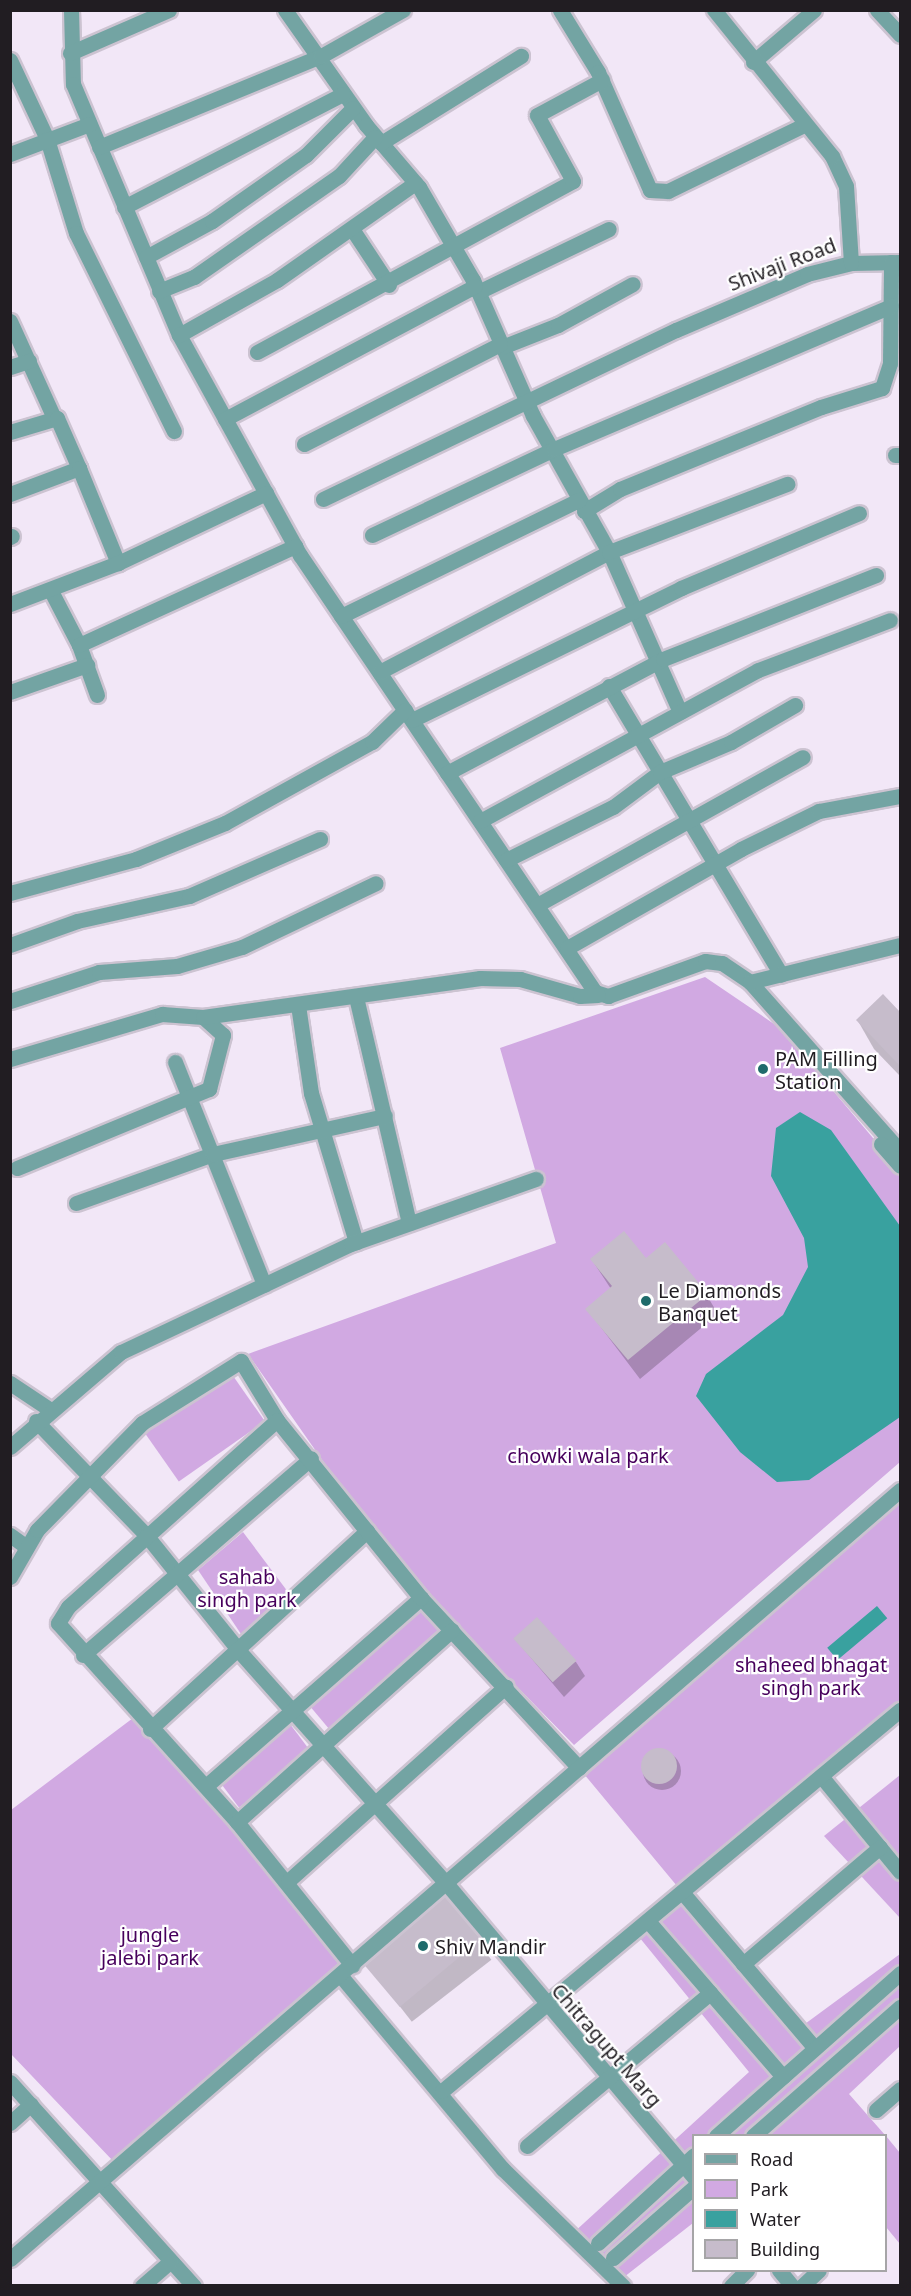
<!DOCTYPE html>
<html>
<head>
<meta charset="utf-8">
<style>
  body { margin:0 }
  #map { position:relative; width:911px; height:2296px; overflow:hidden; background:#f2e7f7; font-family:"Noto Sans",sans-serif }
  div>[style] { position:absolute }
  .green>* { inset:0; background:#d1a9e2; transform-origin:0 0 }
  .water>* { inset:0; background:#39a19f; transform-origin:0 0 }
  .shadow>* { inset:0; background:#0003; transform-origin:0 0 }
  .round { border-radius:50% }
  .building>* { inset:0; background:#c6bccb; transform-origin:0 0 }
  .roads { filter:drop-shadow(2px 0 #ccc3d1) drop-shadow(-2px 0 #ccc3d1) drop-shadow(0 2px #ccc3d1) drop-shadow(0 -2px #ccc3d1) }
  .minor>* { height:15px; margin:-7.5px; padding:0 7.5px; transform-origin:7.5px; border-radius:7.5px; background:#73a4a3 }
  .dots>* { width:16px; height:16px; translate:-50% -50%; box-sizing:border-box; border:3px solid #fff; border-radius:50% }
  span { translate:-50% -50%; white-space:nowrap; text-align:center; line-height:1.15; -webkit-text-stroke:4.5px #fff; paint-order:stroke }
  .street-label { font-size:20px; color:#211d22 }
  .poi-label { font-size:20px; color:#211d22 }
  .left { translate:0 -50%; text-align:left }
  .park-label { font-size:20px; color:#47005c }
  .frame { position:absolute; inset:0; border:12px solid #211d22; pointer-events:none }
  .legend { position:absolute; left:692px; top:2134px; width:195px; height:138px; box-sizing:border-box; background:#fff; border:2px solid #a6a5a7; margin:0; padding:8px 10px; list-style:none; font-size:18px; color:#211d22 }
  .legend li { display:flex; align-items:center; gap:12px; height:30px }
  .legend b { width:30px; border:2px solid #a6a5a7 }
</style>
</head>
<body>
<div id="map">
  <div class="green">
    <div style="clip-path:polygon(705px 977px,780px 1028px,900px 1170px,900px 1462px,574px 1745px,390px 1557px,248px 1354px,556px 1243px,500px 1048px)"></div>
    <div style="left:231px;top:1373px;width:59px;height:105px;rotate:55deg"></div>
    <div style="clip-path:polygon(900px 1490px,900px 1709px,682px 1892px,794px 2032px,900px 1954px,900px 2046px,849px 2094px,885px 2135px,694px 2136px,693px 2223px,619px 2281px,572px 2234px,749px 2072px,635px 1932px,682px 1892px,579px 1768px)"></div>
    <div style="clip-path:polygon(243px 1532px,288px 1592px,243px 1637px,198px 1570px)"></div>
    <div style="left:422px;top:1611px;width:33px;height:147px;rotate:50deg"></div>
    <div style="clip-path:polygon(137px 1715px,144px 1734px,222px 1811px,340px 1965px,114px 2162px,11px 2054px,11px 1810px)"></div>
    <div style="left:290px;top:1724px;width:36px;height:91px;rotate:53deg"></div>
    <div style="clip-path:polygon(900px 1775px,900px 1918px,824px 1836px)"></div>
    <div style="clip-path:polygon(886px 2136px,900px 2153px,900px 2244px,886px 2227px)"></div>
  </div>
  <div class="water">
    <div style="clip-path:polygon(800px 1112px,831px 1130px,900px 1226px,900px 1417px,809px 1480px,777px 1482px,740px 1452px,696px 1396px,706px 1374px,783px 1315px,808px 1267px,804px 1238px,771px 1176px,776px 1128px)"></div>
    <div style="left:877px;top:1606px;width:16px;height:65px;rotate:50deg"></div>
  </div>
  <div class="shadow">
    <div style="clip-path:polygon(883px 996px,900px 1014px,900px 1076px,874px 1049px,858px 1021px)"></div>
    <div style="clip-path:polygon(592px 1260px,646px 1260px,706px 1294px,718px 1314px,640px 1379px,587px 1309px,611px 1289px)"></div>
    <div style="clip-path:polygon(515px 1639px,576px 1662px,585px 1676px,564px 1697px)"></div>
    <div class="round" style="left:643px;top:1752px;width:38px;height:38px"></div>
    <div style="left:444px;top:1899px;width:77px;height:101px;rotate:52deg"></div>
  </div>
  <div class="building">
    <div style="clip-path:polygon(883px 994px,900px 1012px,900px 1066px,856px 1020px)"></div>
    <div style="clip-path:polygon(624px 1231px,646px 1258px,665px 1242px,708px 1294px,628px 1360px,585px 1309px,612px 1286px,590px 1259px)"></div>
    <div style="left:537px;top:1617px;width:59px;height:32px;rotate:48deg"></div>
    <div class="round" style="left:641px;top:1748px;width:36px;height:36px"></div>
    <div style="left:445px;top:1896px;width:56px;height:106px;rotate:50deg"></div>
  </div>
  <div class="roads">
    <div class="minor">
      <div style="left:71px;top:10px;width:74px;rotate:88.5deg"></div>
      <div style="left:73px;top:84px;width:272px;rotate:67.1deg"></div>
      <div style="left:179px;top:335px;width:251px;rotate:61.2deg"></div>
      <div style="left:300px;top:555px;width:527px;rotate:55.98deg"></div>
      <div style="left:595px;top:992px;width:14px;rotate:17deg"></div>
      <div style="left:608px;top:996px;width:103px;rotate:-19.8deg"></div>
      <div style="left:705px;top:961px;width:17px;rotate:7deg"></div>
      <div style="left:722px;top:963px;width:34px;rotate:34deg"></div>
      <div style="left:750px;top:982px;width:226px;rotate:48.4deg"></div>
      <div style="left:285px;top:10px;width:141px;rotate:54.8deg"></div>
      <div style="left:366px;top:125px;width:82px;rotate:49.5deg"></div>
      <div style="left:419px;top:187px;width:108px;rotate:59.9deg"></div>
      <div style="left:473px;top:280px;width:149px;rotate:66.2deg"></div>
      <div style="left:533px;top:416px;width:156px;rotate:60.8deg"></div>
      <div style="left:609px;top:552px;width:259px;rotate:152.4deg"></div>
      <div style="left:560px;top:10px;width:73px;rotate:58.5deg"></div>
      <div style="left:598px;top:72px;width:129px;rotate:66.2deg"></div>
      <div style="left:650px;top:190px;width:18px;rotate:3deg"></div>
      <div style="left:668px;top:191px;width:151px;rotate:-25.9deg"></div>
      <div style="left:877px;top:10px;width:34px;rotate:47deg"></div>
      <div style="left:70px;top:53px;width:108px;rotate:-23.5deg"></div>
      <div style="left:10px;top:60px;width:87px;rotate:64.9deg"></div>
      <div style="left:47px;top:139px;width:98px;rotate:72.9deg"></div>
      <div style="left:76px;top:233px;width:221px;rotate:63.7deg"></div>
      <div style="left:753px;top:62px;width:80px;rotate:-40.4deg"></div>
      <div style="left:381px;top:143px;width:165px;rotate:-31.9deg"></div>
      <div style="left:99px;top:147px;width:240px;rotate:-22.3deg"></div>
      <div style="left:321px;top:56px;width:94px;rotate:-29.3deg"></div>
      <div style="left:10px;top:154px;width:85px;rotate:-20.6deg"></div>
      <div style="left:124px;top:207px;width:246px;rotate:-27.3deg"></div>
      <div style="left:352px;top:229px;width:67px;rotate:56.5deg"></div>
      <div style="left:146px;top:257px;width:75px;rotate:-28.6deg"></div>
      <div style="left:212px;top:221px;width:115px;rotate:-35.1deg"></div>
      <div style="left:306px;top:155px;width:66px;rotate:-45deg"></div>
      <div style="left:851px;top:263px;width:49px;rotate:-1.2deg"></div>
      <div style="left:159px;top:291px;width:38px;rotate:-22deg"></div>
      <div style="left:194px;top:277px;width:177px;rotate:-34.9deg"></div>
      <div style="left:339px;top:176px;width:53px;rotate:-47.3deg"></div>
      <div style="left:478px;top:292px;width:145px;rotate:-25.7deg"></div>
      <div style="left:10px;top:321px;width:104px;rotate:65.6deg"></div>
      <div style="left:179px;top:335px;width:112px;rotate:-29.3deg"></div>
      <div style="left:277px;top:280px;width:169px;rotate:-35.1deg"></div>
      <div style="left:502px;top:347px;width:60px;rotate:-21.4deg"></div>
      <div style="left:558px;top:325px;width:85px;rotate:-28.7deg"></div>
      <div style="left:257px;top:352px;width:359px;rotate:-28.4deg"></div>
      <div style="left:573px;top:181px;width:75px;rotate:-118.6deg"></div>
      <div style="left:537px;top:115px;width:74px;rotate:-28.3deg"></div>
      <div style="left:10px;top:367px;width:20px;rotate:-18deg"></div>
      <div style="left:225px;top:419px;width:283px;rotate:-28deg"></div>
      <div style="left:10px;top:432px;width:49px;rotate:-16.6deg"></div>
      <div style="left:57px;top:418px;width:55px;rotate:66.3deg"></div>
      <div style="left:304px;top:444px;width:220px;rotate:-27deg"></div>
      <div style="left:895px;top:455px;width:5px"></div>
      <div style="left:10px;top:494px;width:74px;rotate:-20.6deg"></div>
      <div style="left:79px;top:468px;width:103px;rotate:67.7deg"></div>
      <div style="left:118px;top:563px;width:164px;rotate:-25.3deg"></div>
      <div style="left:323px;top:499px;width:391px;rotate:-25.6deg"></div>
      <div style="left:676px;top:330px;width:142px;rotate:-23.1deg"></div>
      <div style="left:807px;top:274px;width:45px;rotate:-14deg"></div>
      <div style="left:851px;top:263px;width:77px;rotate:-93.7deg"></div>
      <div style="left:846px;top:186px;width:33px;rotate:-115deg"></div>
      <div style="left:832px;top:156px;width:188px;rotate:-128.9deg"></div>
      <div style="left:584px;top:511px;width:42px;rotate:-31.4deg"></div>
      <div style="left:620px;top:489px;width:217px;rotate:-22.2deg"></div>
      <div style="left:821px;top:407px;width:64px;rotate:-17.3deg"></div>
      <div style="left:882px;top:388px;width:26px;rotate:-72deg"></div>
      <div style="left:890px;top:363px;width:101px;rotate:-89.4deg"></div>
      <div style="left:372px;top:535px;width:201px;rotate:-25.3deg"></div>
      <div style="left:554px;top:449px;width:366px;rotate:-23deg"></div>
      <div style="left:10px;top:537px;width:2px;rotate:-27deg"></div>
      <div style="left:51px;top:591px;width:61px;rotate:62.6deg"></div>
      <div style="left:79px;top:645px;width:53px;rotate:70.2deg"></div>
      <div style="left:10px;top:604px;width:116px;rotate:-20.8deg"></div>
      <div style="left:341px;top:616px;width:265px;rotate:-26deg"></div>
      <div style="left:79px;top:645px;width:238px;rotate:-24.6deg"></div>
      <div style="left:609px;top:686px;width:336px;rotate:59.2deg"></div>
      <div style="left:10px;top:692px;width:82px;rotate:-19.3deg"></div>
      <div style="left:680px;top:712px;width:175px;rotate:-113.9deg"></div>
      <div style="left:609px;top:552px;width:191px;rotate:-20.9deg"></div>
      <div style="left:412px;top:720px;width:300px;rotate:-26.1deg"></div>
      <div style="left:681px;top:588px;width:193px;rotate:-22.8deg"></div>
      <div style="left:447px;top:773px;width:244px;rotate:-27.8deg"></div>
      <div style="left:663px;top:659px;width:229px;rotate:-21.5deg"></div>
      <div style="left:480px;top:821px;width:316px;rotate:-28.5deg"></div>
      <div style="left:758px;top:670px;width:141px;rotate:-20.7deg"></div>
      <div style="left:506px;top:860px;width:119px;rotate:-26.4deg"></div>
      <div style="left:613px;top:807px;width:59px;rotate:-36.7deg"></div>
      <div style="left:660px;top:772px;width:77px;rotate:-22.9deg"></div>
      <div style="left:731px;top:742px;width:74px;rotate:-30deg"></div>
      <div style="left:10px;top:893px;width:131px;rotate:-15.1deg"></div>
      <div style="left:136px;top:859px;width:96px;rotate:-22deg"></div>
      <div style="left:225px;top:823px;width:168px;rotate:-28.9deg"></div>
      <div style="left:372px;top:742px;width:46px;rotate:-44.1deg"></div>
      <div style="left:537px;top:905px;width:304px;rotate:-29.1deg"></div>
      <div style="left:10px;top:945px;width:71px;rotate:-19.7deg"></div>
      <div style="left:77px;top:921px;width:115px;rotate:-12.6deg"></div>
      <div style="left:189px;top:896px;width:143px;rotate:-23.5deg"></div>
      <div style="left:567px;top:948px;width:200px;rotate:-29.6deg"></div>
      <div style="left:741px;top:849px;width:87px;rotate:-26deg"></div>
      <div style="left:819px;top:811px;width:82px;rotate:-10.5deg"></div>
      <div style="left:750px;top:982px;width:154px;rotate:-13.9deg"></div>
      <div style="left:356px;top:997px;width:232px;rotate:76.8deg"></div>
      <div style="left:10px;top:1001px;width:94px;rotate:-18deg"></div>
      <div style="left:99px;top:972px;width:78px;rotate:-4.4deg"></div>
      <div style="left:177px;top:966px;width:68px;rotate:-16.3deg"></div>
      <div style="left:242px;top:947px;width:148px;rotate:-25.5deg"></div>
      <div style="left:298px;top:1005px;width:89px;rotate:81.6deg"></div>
      <div style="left:311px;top:1093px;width:156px;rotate:73.2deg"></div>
      <div style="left:10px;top:1059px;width:159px;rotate:-16.5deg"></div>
      <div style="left:162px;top:1014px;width:41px;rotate:4.2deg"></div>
      <div style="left:175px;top:1062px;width:240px;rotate:68.2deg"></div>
      <div style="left:881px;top:1144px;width:29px;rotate:49deg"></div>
      <div style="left:17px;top:1168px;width:208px;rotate:-22.4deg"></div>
      <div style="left:209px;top:1089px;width:56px;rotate:-75.5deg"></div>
      <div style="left:223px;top:1035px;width:27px;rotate:-138deg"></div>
      <div style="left:203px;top:1017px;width:280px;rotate:-8deg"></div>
      <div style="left:480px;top:978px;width:40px;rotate:1.4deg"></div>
      <div style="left:520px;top:979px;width:62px;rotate:15.8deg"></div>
      <div style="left:580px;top:996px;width:18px;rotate:-3deg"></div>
      <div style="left:76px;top:1203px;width:145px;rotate:-19.7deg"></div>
      <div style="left:213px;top:1154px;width:176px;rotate:-12.5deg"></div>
      <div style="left:10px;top:1383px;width:47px;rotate:33.7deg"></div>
      <div style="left:36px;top:1421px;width:158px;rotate:46deg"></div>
      <div style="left:146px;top:1535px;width:150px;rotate:51.2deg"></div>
      <div style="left:240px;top:1652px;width:310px;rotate:48.3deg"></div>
      <div style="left:446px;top:1883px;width:385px;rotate:49.9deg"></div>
      <div style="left:10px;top:1447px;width:146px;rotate:-40.6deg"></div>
      <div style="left:121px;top:1352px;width:254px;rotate:-25.2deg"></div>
      <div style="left:351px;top:1244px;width:196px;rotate:-19.4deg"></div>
      <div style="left:10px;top:1535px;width:19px;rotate:36deg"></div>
      <div style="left:10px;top:1577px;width:54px;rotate:-60.1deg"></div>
      <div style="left:37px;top:1530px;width:150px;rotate:-45.5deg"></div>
      <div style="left:142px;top:1423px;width:117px;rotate:-32.1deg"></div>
      <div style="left:241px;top:1361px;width:69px;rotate:58.6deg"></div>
      <div style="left:421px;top:1598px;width:232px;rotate:47.1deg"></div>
      <div style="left:83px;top:1655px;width:301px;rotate:-40.8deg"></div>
      <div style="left:150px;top:1729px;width:294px;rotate:-42.4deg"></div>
      <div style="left:821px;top:1776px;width:124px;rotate:50.5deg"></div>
      <div style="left:206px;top:1786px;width:286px;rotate:-41.2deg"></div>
      <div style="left:421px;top:1598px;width:229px;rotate:-129deg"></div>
      <div style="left:277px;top:1420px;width:280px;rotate:138.2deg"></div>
      <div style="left:68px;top:1607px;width:19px;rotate:122deg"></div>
      <div style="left:58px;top:1623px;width:268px;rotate:48deg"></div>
      <div style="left:237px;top:1822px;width:184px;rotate:51.2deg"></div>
      <div style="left:237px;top:1822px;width:288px;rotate:-41.8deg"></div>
      <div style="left:288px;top:1881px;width:292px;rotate:-41.8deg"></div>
      <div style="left:682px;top:1892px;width:205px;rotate:49.6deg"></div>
      <div style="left:648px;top:1921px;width:206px;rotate:49.1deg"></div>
      <div style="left:743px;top:1964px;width:180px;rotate:-40.5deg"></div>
      <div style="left:340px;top:1975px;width:253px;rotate:50deg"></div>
      <div style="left:503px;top:2169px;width:168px;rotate:44.3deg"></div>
      <div style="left:10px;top:2082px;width:275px;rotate:48deg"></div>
      <div style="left:442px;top:2091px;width:596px;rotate:-39.76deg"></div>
      <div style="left:876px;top:2110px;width:32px;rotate:-41deg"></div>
      <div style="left:10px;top:2123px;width:28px;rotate:-42deg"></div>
      <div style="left:716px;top:2136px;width:246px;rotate:-41.5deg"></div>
      <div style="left:753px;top:2136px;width:196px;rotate:-41.3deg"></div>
      <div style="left:527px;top:2146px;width:239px;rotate:-39.9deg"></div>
      <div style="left:598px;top:2243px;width:130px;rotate:-42.5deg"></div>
      <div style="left:613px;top:2258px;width:108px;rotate:-41.2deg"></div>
      <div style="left:10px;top:2259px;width:1176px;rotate:-40.83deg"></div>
      <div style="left:779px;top:2270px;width:21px;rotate:51deg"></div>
      <div style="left:142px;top:2286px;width:38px;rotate:-41deg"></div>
      <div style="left:731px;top:2286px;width:23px;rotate:-45deg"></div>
      <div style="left:802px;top:2286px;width:23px;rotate:-43deg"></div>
    </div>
  </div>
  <div class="dots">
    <div style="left:763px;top:1069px;background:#1f6b6b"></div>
    <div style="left:646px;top:1301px;background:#1f6b6b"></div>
    <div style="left:423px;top:1946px;background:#1f6b6b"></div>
  </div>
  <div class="street-label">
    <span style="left:782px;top:264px;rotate:-21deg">Shivaji Road</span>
    <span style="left:607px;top:2045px;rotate:49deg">Chitragupt Marg</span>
  </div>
  <div class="poi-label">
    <span class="left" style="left:775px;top:1070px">PAM Filling<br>Station</span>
    <span class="left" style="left:658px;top:1302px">Le Diamonds<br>Banquet</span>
    <span class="left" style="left:435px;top:1946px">Shiv Mandir</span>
  </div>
  <div class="park-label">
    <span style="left:588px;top:1455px">chowki wala park</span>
    <span style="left:247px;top:1588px">sahab<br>singh park</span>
    <span style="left:811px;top:1676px">shaheed bhagat<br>singh park</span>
    <span style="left:150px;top:1946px">jungle<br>jalebi park</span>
  </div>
  <div class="frame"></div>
  <ul class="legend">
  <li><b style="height:8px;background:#73a4a3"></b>Road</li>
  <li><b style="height:16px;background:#d1a9e2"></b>Park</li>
  <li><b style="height:16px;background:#39a19f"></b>Water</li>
  <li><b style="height:16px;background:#c6bccb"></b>Building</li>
  </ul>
</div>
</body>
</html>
